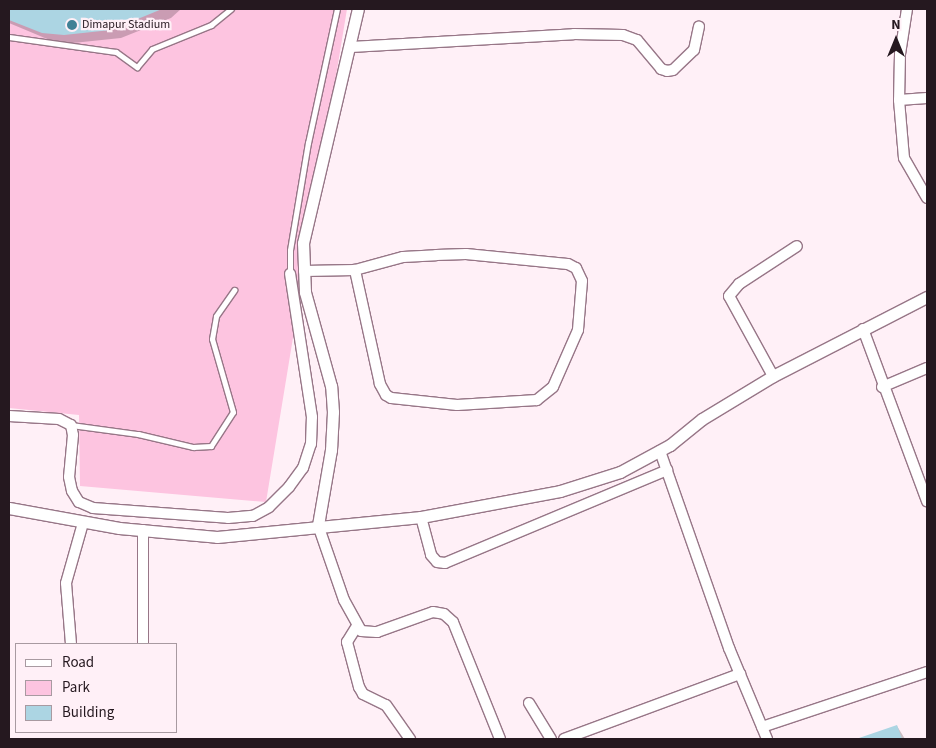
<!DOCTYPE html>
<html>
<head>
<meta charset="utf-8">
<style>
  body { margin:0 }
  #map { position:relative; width:936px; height:748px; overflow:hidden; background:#fff0f7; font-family:"Source Sans 3",sans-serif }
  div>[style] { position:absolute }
  .green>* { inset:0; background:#fdc4e0 }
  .shadow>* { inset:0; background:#0003 }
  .building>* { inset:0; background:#acd5e3 }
  .roads { filter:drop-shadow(1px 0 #977687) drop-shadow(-1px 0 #977687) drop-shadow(0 1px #977687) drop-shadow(0 -1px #977687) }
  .service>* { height:5px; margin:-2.5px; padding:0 2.5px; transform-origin:2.5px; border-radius:2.5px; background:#fff }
  .minor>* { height:10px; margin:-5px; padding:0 5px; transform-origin:5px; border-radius:5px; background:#fff }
  .tertiary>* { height:11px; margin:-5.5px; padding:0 5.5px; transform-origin:5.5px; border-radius:5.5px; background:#fff }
  .dots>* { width:14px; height:14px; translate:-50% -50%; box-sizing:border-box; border:2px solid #fff0f7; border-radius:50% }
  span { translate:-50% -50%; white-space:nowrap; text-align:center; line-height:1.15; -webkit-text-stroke:4.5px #fff0f7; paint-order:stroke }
  .poi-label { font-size:12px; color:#25181f }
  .left { translate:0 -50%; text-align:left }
  .frame { position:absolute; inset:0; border:10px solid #25181f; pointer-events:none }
  .legend { position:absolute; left:15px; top:643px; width:162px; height:90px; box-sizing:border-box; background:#fff0f7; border:1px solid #a89aa1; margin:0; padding:6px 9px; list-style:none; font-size:15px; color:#25181f }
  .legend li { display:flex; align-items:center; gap:10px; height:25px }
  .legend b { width:25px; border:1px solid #a89aa1 }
  .north { position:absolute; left:871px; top:15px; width:50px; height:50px; -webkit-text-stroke:4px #fff0f7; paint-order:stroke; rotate:0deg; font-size:14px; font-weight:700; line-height:20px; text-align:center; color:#25181f }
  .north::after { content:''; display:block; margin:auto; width:18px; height:22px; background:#25181f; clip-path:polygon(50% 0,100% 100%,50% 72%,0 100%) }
</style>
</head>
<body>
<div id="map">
  <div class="green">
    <div style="clip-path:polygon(9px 9px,347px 9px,266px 502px,80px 486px,79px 415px,9px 408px)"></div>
  </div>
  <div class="shadow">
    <div style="clip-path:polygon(9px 9px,181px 9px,171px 18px,121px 38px,73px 43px,52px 41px,9px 23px)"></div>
    <div style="clip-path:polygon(897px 726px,905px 739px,883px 739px,880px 732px)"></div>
  </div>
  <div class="building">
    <div style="clip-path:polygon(9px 9px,162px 9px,111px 30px,64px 35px,42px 33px,9px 20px)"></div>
    <div style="clip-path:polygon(897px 725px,902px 739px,859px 739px,859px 738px)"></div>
  </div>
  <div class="roads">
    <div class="service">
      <div style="left:9px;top:37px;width:108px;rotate:8deg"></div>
      <div style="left:116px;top:52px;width:26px;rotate:36deg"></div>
      <div style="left:137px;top:67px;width:23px;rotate:-50deg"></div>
      <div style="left:152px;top:49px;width:64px;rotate:-22.1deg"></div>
      <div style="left:211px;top:25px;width:26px;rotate:-39deg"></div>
      <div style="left:290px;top:274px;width:24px;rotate:-90deg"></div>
      <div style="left:290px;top:250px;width:109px;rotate:-80.5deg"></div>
      <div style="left:308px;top:143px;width:137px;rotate:-77.8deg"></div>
      <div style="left:71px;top:425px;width:68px;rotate:7.7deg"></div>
      <div style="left:138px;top:434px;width:57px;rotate:13.3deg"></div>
      <div style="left:193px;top:447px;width:18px;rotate:-3deg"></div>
      <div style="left:211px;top:446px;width:40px;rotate:-57.1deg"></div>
      <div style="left:233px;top:412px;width:76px;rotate:-106deg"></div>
      <div style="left:212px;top:339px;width:23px;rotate:-80deg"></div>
      <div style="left:216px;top:316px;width:32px;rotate:-55deg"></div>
    </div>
    <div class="minor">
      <div style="left:907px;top:9px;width:46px;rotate:98.8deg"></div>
      <div style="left:900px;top:54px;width:46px;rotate:91.2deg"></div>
      <div style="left:899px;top:100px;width:58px;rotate:85.1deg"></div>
      <div style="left:904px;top:158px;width:46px;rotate:60.1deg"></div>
      <div style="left:351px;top:47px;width:223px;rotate:-3.3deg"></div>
      <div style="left:574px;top:34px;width:49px;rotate:1.2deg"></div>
      <div style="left:623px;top:35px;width:15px;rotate:20deg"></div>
      <div style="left:637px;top:40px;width:38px;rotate:50deg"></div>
      <div style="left:661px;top:69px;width:6px;rotate:18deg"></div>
      <div style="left:667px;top:71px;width:6px;rotate:-9deg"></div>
      <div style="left:673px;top:70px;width:29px;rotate:-44deg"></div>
      <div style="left:694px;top:50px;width:24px;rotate:-78deg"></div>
      <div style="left:899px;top:100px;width:28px;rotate:-4deg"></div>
      <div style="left:304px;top:271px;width:51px;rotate:-1.1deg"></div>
      <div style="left:355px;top:270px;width:50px;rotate:-15.2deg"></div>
      <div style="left:403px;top:257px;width:33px;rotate:-3deg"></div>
      <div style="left:436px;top:255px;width:30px;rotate:-2deg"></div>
      <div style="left:466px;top:254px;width:102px;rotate:5.6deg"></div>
      <div style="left:568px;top:264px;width:9px;rotate:27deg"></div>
      <div style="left:576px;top:268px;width:14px;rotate:65deg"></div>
      <div style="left:582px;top:281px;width:49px;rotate:94.7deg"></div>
      <div style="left:578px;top:330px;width:62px;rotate:113.7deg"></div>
      <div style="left:553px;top:387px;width:21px;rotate:141deg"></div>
      <div style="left:537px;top:400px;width:80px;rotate:176.4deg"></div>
      <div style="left:457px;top:405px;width:66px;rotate:-173.9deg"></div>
      <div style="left:391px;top:398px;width:6px;rotate:-149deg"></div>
      <div style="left:386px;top:395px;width:13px;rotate:-119deg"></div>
      <div style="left:380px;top:384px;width:117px;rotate:-102.4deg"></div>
      <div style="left:863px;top:329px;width:184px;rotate:69.6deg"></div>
      <div style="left:773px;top:376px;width:91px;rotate:-118.8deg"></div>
      <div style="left:729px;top:296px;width:16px;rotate:-50deg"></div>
      <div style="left:739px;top:284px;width:69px;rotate:-33.2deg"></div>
      <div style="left:882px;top:387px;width:49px;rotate:-22.9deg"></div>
      <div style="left:9px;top:416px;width:50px;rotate:3.4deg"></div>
      <div style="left:59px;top:419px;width:13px;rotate:27deg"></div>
      <div style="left:71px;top:425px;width:10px;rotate:79deg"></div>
      <div style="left:73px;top:435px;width:42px;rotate:95.4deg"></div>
      <div style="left:69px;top:477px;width:14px;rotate:78deg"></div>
      <div style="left:72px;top:491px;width:13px;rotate:58deg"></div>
      <div style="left:79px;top:502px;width:15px;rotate:23deg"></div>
      <div style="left:93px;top:508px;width:135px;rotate:4.2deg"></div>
      <div style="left:228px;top:518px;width:25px;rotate:-5deg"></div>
      <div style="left:253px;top:516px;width:18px;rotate:-29deg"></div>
      <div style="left:269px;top:507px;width:28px;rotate:-45deg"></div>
      <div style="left:289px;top:487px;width:24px;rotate:-54deg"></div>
      <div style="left:303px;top:468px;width:25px;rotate:-72deg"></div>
      <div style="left:311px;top:444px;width:27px;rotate:-88deg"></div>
      <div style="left:312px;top:417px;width:145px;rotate:-98.7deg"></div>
      <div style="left:660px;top:451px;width:209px;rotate:70.7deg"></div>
      <div style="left:729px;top:648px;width:99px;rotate:67.3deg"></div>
      <div style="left:421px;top:517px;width:39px;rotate:75deg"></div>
      <div style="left:431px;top:555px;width:9px;rotate:49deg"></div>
      <div style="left:437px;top:562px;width:8px;rotate:7deg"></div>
      <div style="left:445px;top:563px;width:241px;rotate:-22.7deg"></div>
      <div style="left:318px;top:525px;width:79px;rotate:70.9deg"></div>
      <div style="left:344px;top:600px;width:35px;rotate:61deg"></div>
      <div style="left:361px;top:631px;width:16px;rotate:4deg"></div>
      <div style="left:377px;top:632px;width:59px;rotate:-19.7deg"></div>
      <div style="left:433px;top:612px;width:11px;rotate:10deg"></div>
      <div style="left:444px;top:614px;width:12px;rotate:42deg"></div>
      <div style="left:453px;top:622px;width:126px;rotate:68.1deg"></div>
      <div style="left:143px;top:530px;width:114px;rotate:90deg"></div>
      <div style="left:357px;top:626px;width:19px;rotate:122deg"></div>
      <div style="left:347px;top:642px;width:47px;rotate:75.1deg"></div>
      <div style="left:359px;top:687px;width:8px;rotate:60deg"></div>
      <div style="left:363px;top:694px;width:25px;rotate:26deg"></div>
      <div style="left:386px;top:705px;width:42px;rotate:54.8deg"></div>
      <div style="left:71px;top:644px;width:61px;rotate:-94.7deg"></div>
      <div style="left:66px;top:583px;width:62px;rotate:-74.2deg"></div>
      <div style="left:529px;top:703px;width:42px;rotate:58.6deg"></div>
      <div style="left:762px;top:727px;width:174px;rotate:-18.4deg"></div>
      <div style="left:564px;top:739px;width:188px;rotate:-20.3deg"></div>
    </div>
    <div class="tertiary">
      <div style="left:9px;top:508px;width:112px;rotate:10.3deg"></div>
      <div style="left:119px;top:528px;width:98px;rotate:5.2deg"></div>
      <div style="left:217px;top:537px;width:205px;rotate:-5.6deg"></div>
      <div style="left:421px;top:517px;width:141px;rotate:-10.6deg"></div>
      <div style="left:560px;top:491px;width:63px;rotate:-17.6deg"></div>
      <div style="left:620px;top:472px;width:57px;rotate:-28.4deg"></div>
      <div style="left:670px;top:445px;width:41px;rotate:-39.1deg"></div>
      <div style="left:702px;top:419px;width:83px;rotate:-31.2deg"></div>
      <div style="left:773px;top:376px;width:173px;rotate:-27.2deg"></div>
      <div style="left:318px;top:525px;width:76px;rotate:-80.2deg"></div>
      <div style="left:331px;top:450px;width:38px;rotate:-87deg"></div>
      <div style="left:333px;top:412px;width:26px;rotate:-94deg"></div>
      <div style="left:331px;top:386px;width:98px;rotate:-105.5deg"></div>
      <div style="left:305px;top:292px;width:49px;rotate:-92.3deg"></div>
      <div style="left:303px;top:243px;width:240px;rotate:-76.8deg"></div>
    </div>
  </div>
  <div class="dots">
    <div style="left:72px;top:25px;background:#418195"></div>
  </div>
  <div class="poi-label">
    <span class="left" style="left:82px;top:25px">Dimapur Stadium</span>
  </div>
  <div class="frame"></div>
  <ul class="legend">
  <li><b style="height:6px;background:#fff"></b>Road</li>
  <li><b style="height:14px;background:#fdc4e0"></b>Park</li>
  <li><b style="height:14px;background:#acd5e3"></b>Building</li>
  </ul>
  <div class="north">N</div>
</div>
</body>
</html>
